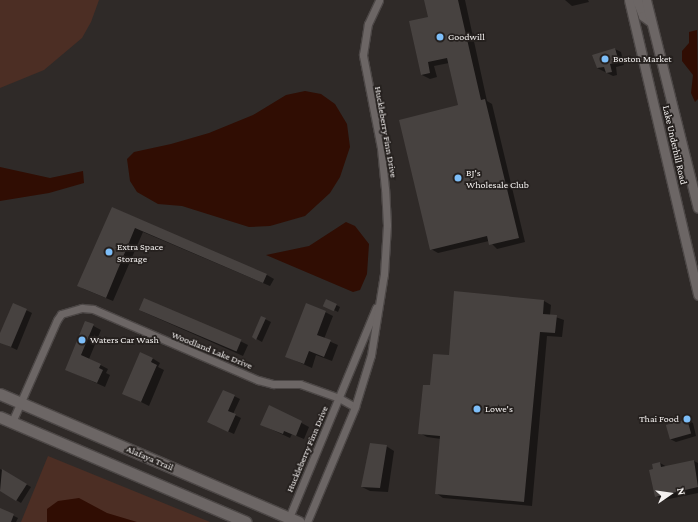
<!DOCTYPE html>
<html>
<head>
<meta charset="utf-8">
<style>
  body { margin:0 }
  #map { position:relative; width:698px; height:522px; overflow:hidden; background:#2f2a28; font-family:"Crimson Pro",serif }
  div>[style] { position:absolute }
  .green>* { inset:0; background:#4c2e24 }
  .water>* { inset:0; background:#300d03 }
  .shadow>* { inset:0; background:#0007 }
  .building>* { inset:0; background:#474240; transform-origin:0 0 }
  .roads { filter:drop-shadow(1px 0 #4c4746) drop-shadow(-1px 0 #4c4746) drop-shadow(0 1px #4c4746) drop-shadow(0 -1px #4c4746) }
  .minor>* { height:7px; margin:-3.5px; padding:0 3.5px; transform-origin:3.5px; border-radius:3.5px; background:#6c6665 }
  .tertiary>* { height:9px; margin:-4.5px; padding:0 4.5px; transform-origin:4.5px; border-radius:4.5px; background:#6c6665 }
  .secondary>* { height:11px; margin:-5.5px; padding:0 5.5px; transform-origin:5.5px; border-radius:5.5px; background:#6c6665 }
  .dots>* { width:11px; height:11px; translate:-50% -50%; box-sizing:border-box; border:2px solid #25201e; border-radius:50% }
  span { translate:-50% -50%; white-space:nowrap; text-align:center; line-height:1.15; -webkit-text-stroke:3.5px #25201e; paint-order:stroke }
  .poi-label { font-size:10px; color:#f3f0ef }
  .left { translate:0 -50%; text-align:left }
  .right { translate:-100% -50%; text-align:right }
  .street-label { font-size:10px; color:#f3f0ef }
  .north { position:absolute; left:650px; top:474px; width:40px; height:40px; -webkit-text-stroke:3px #25201e; paint-order:stroke; rotate:77deg; font-size:11px; font-weight:700; line-height:16px; text-align:center; color:#f3f0ef }
  .north::after { content:''; display:block; margin:auto; width:14px; height:18px; background:#f3f0ef; clip-path:polygon(50% 0,100% 100%,50% 72%,0 100%) }
</style>
</head>
<body>
<div id="map">
  <div class="green">
    <div style="clip-path:polygon(0 0,99px 0,91px 22px,82px 38px,44px 70px,0 88px)"></div>
    <div style="clip-path:polygon(48px 456px,210px 522px,21px 522px)"></div>
  </div>
  <div class="water">
    <div style="clip-path:polygon(697px 30px,698px 99px,695px 102px,691px 93px,693px 75px,682px 61px,682px 51px,689px 43px,689px 32px)"></div>
    <div style="clip-path:polygon(305px 91px,321px 94px,335px 104px,347px 124px,350px 147px,340px 177px,330px 193px,305px 216px,270px 226px,249px 227px,182px 206px,158px 204px,137px 192px,130px 181px,127px 159px,134px 152px,171px 144px,209px 133px,253px 115px,286px 95px)"></div>
    <div style="clip-path:polygon(0 167px,50px 178px,83px 171px,84px 183px,49px 193px,0 201px)"></div>
    <div style="clip-path:polygon(346px 222px,355px 226px,369px 244px,367px 274px,360px 290px,353px 292px,266px 255px,309px 246px)"></div>
    <div style="clip-path:polygon(79px 498px,107px 513px,137px 522px,47px 522px,47px 509px,58px 501px)"></div>
  </div>
  <div class="shadow">
    <div style="clip-path:polygon(425px 0,465px 0,487px 101px,492px 104px,525px 242px,497px 249px,489px 241px,438px 253px,431px 249px,460px 106px,449px 63px,434px 66px,437px 77px,430px 79px,422px 75px,410px 22px,429px 18px)"></div>
    <div style="clip-path:polygon(565px 0,588px 0,589px 2px,572px 6px)"></div>
    <div style="clip-path:polygon(615px 49px,621px 52px,624px 65px,616px 67px,617px 75px,613px 76px,597px 68px)"></div>
    <div style="clip-path:polygon(113px 208px,267px 275px,274px 279px,270px 286px,143px 232px,113px 301px,84px 289px,79px 286px)"></div>
    <div style="clip-path:polygon(327px 300px,340px 307px,338px 312px,328px 307px)"></div>
    <div style="clip-path:polygon(544px 301px,551px 305px,550px 315px,564px 320px,562px 337px,547px 336px,532px 506px,443px 498px,436px 493px,441px 439px,427px 437px,420px 433px,431px 386px,449px 356px)"></div>
    <div style="clip-path:polygon(26px 310px,32px 313px,17px 350px,0 342px,0 335px)"></div>
    <div style="clip-path:polygon(139px 310px,240px 341px,248px 345px,243px 356px)"></div>
    <div style="clip-path:polygon(325px 312px,333px 316px,324px 339px,338px 345px,332px 361px,316px 355px,312px 368px,287px 357px)"></div>
    <div style="clip-path:polygon(265px 319px,271px 322px,262px 342px,253px 337px)"></div>
    <div style="clip-path:polygon(86px 322px,101px 330px,89px 359px,108px 369px,106px 373px,110px 375px,105px 387px,74px 373px)"></div>
    <div style="clip-path:polygon(152px 358px,160px 363px,158px 367px,164px 370px,149px 406px,123px 393px)"></div>
    <div style="clip-path:polygon(234px 396px,240px 399px,233px 414px,241px 418px,234px 434px,214px 425px)"></div>
    <div style="clip-path:polygon(270px 406px,309px 427px,304px 439px,292px 434px,290px 438px,262px 425px)"></div>
    <div style="clip-path:polygon(687px 420px,693px 423px,696px 436px,676px 442px,670px 439px)"></div>
    <div style="clip-path:polygon(386px 446px,394px 451px,388px 492px,370px 491px,362px 487px)"></div>
    <div style="clip-path:polygon(694px 461px,698px 463px,698px 493px,664px 500px,656px 496px,655px 470px,660px 463px,667px 467px)"></div>
    <div style="clip-path:polygon(0 469px,31px 487px,21px 503px,0 490px)"></div>
    <div style="clip-path:polygon(0 509px,18px 518px,16px 522px,0 522px)"></div>
  </div>
  <div class="building">
    <div style="clip-path:polygon(424px 0,458px 0,481px 100px,485px 99px,519px 238px,489px 245px,487px 236px,430px 250px,399px 120px,458px 105px,447px 58px,428px 62px,430px 73px,421px 75px,409px 21px,428px 17px)"></div>
    <div style="clip-path:polygon(615px 48px,619px 62px,610px 64px,612px 72px,606px 73px,604px 67px,597px 68px,592px 55px)"></div>
    <div style="clip-path:polygon(112px 207px,209px 249px,267px 274px,263px 283px,135px 228px,106px 298px,77px 286px)"></div>
    <div style="clip-path:polygon(454px 291px,544px 300px,543px 314px,557px 315px,555px 333px,540px 332px,524px 502px,435px 494px,440px 436px,418px 434px,423px 385px,430px 385px,433px 354px,449px 355px)"></div>
    <div style="left:144px;top:298px;width:106px;height:13px;rotate:23deg"></div>
    <div style="left:326px;top:299px;width:12px;height:8px;rotate:24deg"></div>
    <div style="clip-path:polygon(13px 303px,27px 309px,11px 347px,0 343px,0 333px)"></div>
    <div style="clip-path:polygon(306px 303px,326px 311px,317px 335px,331px 340px,324px 357px,309px 351px,304px 364px,285px 357px)"></div>
    <div style="clip-path:polygon(261px 316px,266px 318px,256px 340px,252px 337px)"></div>
    <div style="clip-path:polygon(85px 321px,94px 324px,81px 355px,101px 364px,99px 368px,103px 370px,97px 383px,65px 370px)"></div>
    <div style="clip-path:polygon(140px 352px,153px 358px,151px 362px,157px 365px,141px 402px,122px 394px)"></div>
    <div style="clip-path:polygon(223px 390px,235px 395px,228px 411px,236px 414px,228px 432px,207px 422px)"></div>
    <div style="clip-path:polygon(269px 405px,302px 421px,296px 436px,284px 431px,283px 434px,260px 425px)"></div>
    <div style="left:687px;top:419px;width:15px;height:22px;rotate:74deg"></div>
    <div style="clip-path:polygon(370px 443px,387px 445px,380px 488px,361px 487px)"></div>
    <div style="clip-path:polygon(694px 460px,698px 487px,655px 497px,649px 470px,653px 469px,652px 464px,660px 462px,661px 467px)"></div>
    <div style="clip-path:polygon(2px 469px,27px 484px,16px 501px,0 491px)"></div>
    <div style="clip-path:polygon(0 508px,14px 514px,11px 522px,0 522px)"></div>
  </div>
  <div class="roads">
    <div class="minor">
      <div style="left:12px;top:422px;width:111px;rotate:-66.2deg"></div>
      <div style="left:57px;top:320px;width:7px;rotate:-56deg"></div>
      <div style="left:61px;top:314px;width:22px;rotate:-16deg"></div>
      <div style="left:82px;top:308px;width:11px;rotate:5deg"></div>
      <div style="left:93px;top:309px;width:180px;rotate:23.3deg"></div>
      <div style="left:258px;top:380px;width:16px;rotate:15deg"></div>
      <div style="left:273px;top:384px;width:27px"></div>
      <div style="left:300px;top:384px;width:41px;rotate:19.7deg"></div>
      <div style="left:339px;top:398px;width:18px;rotate:29deg"></div>
      <div style="left:288px;top:520px;width:230px;rotate:-67.5deg"></div>
      <div style="left:307px;top:522px;width:125px;rotate:-67.3deg"></div>
      <div style="left:355px;top:407px;width:54px;rotate:-72.9deg"></div>
      <div style="left:371px;top:355px;width:82px;rotate:-80.9deg"></div>
      <div style="left:384px;top:274px;width:49px;rotate:-86.5deg"></div>
      <div style="left:387px;top:225px;width:36px;rotate:-93deg"></div>
      <div style="left:385px;top:189px;width:41px;rotate:-95.6deg"></div>
      <div style="left:381px;top:148px;width:95px;rotate:-101deg"></div>
      <div style="left:363px;top:55px;width:31px;rotate:-81deg"></div>
      <div style="left:368px;top:24px;width:26px;rotate:-65deg"></div>
    </div>
    <div class="tertiary">
      <div style="left:629px;top:0;width:303px;rotate:76.8deg"></div>
      <div style="left:637px;top:0;width:17px;rotate:69deg"></div>
      <div style="left:643px;top:16px;width:10px;rotate:37deg"></div>
      <div style="left:646px;top:0;width:214px;rotate:76deg"></div>
    </div>
    <div class="secondary">
      <div style="left:0;top:394px;width:325px;rotate:23.2deg"></div>
      <div style="left:0;top:417px;width:267px;rotate:23.1deg"></div>
    </div>
  </div>
  <div class="dots">
    <div style="left:440px;top:37px;background:#7dbef9"></div>
    <div style="left:605px;top:59px;background:#7dbef9"></div>
    <div style="left:458px;top:178px;background:#7dbef9"></div>
    <div style="left:109px;top:252px;background:#7dbef9"></div>
    <div style="left:82px;top:340px;background:#7dbef9"></div>
    <div style="left:477px;top:409px;background:#7dbef9"></div>
    <div style="left:687px;top:419px;background:#7dbef9"></div>
  </div>
  <div class="poi-label">
    <span class="left" style="left:448px;top:37px">Goodwill</span>
    <span class="left" style="left:613px;top:59px">Boston Market</span>
    <span class="left" style="left:466px;top:178px">BJ's<br>Wholesale Club</span>
    <span class="left" style="left:117px;top:252px">Extra Space<br>Storage</span>
    <span class="left" style="left:90px;top:340px">Waters Car Wash</span>
    <span class="left" style="left:485px;top:409px">Lowe's</span>
    <span class="right" style="left:679px;top:419px">Thai Food</span>
  </div>
  <div class="street-label">
    <span style="left:386px;top:132px;rotate:80deg">Huckleberry Finn Drive</span>
    <span style="left:675px;top:145px;rotate:77deg">Lake Underhill Road</span>
    <span style="left:212px;top:350px;rotate:22deg">Woodland Lake Drive</span>
    <span style="left:307px;top:449px;rotate:-67deg">Huckleberry Finn Drive</span>
    <span style="left:150px;top:458px;rotate:23deg">Alafaya Trail</span>
  </div>
  <div class="north">N</div>
</div>
</body>
</html>
